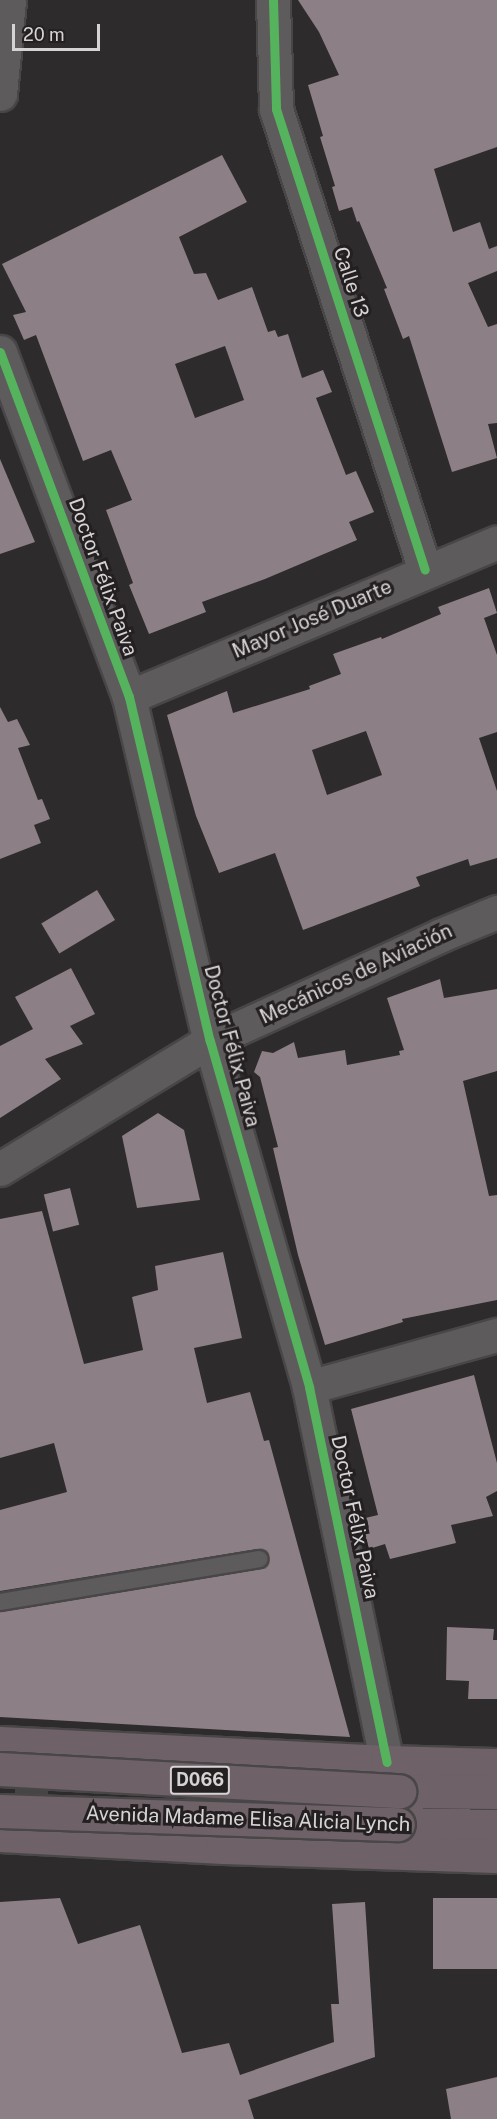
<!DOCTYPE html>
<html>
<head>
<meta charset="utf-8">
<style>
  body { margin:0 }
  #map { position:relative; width:497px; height:2119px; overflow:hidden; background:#2d2b2c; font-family:"Public Sans",sans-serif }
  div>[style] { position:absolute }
  .building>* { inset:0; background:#8c7f85; transform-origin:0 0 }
  .highway-tunnel>* { height:33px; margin-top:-16.5px; transform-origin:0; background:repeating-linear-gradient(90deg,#464445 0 33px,transparent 0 49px) }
  .roads { filter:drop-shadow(2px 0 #484647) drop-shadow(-2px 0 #484647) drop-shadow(0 2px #484647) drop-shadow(0 -2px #484647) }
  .lane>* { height:16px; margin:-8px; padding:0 8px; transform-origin:8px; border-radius:8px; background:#5d5b5c }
  .street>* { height:33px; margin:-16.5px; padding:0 16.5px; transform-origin:16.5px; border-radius:16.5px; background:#5d5b5c }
  .secondary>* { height:33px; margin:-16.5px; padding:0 16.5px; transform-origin:16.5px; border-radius:16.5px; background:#5d5b5c }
  .highway>* { height:33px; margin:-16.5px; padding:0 16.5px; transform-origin:16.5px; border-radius:16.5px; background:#6e6168 }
  .bridges { filter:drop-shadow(2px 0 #484647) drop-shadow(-2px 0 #484647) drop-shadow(0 2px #484647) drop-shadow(0 -2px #484647) }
  .highway-bridge>* { height:33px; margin:-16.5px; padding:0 16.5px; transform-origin:16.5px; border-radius:16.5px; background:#6e6168 }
  .cycleway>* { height:9px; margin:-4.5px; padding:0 4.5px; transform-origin:4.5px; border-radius:4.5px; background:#56b35d }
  span { translate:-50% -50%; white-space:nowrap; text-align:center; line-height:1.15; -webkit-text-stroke:6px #242022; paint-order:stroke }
  .shield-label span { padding:2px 4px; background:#242022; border:2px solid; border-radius:4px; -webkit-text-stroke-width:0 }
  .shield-label { font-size:18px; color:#d6d3d4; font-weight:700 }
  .street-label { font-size:20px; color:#d6d3d4 }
  .scale { position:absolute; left:12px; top:24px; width:88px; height:27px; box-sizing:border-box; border:3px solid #d6d3d4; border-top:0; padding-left:8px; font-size:18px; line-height:21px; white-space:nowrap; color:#d6d3d4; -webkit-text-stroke:4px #242022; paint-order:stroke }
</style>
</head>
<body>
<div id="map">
  <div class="building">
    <div style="clip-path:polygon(298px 0,497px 0,497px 147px,434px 169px,453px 232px,480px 222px,489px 249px,497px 246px,497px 271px,468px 283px,488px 327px,497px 324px,497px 423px,488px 424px,497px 458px,452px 472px,409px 336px,403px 339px,384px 289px,387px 288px,359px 221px,357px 222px,352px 207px,339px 211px,332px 187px,335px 186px,320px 137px,323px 136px,308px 85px,339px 75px,319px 32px)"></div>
    <div style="clip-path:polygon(evenodd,222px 155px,247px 202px,179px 237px,194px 274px,206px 273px,218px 300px,252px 287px,268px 332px,275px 330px,278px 337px,288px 334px,302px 378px,323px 370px,332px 392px,316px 398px,346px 475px,356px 471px,374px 512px,349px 522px,357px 540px,265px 579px,202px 602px,206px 612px,149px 634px,129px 585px,133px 583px,106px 510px,132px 500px,111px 450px,83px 461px,36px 335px,24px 340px,13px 315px,26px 312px,2px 264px,222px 155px,225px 346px,244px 400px,195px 418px,175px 364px,225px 346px)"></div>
    <div style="clip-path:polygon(0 459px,35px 542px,0 554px)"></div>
    <div style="clip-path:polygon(evenodd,489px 588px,497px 613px,484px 618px,497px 655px,497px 732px,479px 738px,497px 791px,497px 858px,470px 866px,468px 859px,416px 877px,420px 886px,303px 930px,275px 853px,219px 873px,196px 816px,167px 715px,227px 691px,233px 713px,310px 689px,309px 686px,341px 674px,333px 654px,381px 637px,382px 639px,441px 614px,438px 607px,489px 588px,366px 731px,382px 775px,327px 795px,312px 750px,366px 731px)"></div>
    <div style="clip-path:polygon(0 707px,8px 722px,17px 719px,30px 745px,18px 748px,38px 800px,42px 799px,50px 819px,34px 825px,41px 843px,0 859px)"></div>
    <div style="left:97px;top:890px;width:35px;height:65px;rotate:59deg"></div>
    <div style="clip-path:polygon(71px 968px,95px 1014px,70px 1026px,83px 1044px,45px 1059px,61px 1079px,0 1118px,0 1046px,33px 1029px,15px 997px)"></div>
    <div style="clip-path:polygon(440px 979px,444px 998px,497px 989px,497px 1071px,463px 1081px,489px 1196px,497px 1195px,497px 1300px,402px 1319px,403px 1322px,325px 1345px,298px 1255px,273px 1148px,278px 1147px,260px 1077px,254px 1072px,262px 1051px,273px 1053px,294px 1042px,298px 1058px,345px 1050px,347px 1065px,400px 1055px,399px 1051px,404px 1050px,387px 998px)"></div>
    <div style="clip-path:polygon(158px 1113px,184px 1130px,200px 1200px,137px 1208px,122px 1136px)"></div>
    <div style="left:70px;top:1188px;width:38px;height:27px;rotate:76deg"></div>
    <div style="clip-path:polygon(42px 1211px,84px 1364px,143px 1350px,132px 1297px,158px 1290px,155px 1266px,223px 1252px,242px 1338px,194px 1348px,207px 1403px,250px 1392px,264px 1441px,269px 1440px,350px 1737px,0 1717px,0 1612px,261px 1569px,266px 1567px,269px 1558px,267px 1552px,257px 1549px,0 1591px,0 1510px,67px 1492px,54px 1443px,0 1458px,0 1219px)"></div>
    <div style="clip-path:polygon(474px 1375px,497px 1463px,497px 1491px,486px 1497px,493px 1516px,451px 1525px,456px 1543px,390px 1559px,385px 1544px,369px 1549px,361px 1519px,378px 1515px,351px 1409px)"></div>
    <div style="clip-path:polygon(447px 1627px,494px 1629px,493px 1640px,497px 1640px,497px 1699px,468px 1699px,469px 1681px,446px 1680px)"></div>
    <div style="clip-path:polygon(60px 1898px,78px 1944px,140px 1925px,182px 2053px,229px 2043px,240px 2075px,334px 2042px,331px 2004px,339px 2004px,332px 1904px,365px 1902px,375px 2057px,248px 2100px,254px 2119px,0 2119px,0 1902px)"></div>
    <div style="left:497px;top:1898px;width:71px;height:64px;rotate:90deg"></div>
    <div style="clip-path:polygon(497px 2077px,497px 2119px,451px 2119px,446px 2089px)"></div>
  </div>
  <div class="highway-tunnel">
    <div style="left:53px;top:1832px;width:14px;rotate:-144deg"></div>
    <div style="left:42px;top:1824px;width:25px;rotate:-116deg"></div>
    <div style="left:31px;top:1801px;width:21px;rotate:-87deg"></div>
    <div style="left:32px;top:1780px;width:17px;rotate:-69deg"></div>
    <div style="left:38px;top:1764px;width:21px;rotate:-35deg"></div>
  </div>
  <div class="roads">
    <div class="lane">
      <div style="left:0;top:1602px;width:263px;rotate:-9.4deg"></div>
    </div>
    <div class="street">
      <div style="left:273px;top:0;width:109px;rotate:88.4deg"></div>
      <div style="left:276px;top:109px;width:484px;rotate:72.1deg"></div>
      <div style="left:0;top:94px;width:94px;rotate:-84.5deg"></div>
      <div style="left:0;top:352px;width:368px;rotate:69.5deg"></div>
      <div style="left:129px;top:697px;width:353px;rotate:76.8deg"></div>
      <div style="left:210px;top:1041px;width:360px;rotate:74deg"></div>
      <div style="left:309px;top:1387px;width:383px;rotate:78.3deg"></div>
      <div style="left:129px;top:697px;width:399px;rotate:-22.8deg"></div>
      <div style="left:309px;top:1387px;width:195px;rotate:-15.5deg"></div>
    </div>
    <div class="secondary">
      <div style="left:0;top:1169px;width:246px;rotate:-31.4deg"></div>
      <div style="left:210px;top:1041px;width:254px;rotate:-24.6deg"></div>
      <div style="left:441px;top:935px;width:61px;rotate:-22.3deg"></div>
    </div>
    <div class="highway">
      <div style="left:0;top:1743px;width:387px;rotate:2.8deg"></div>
      <div style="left:387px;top:1762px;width:110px;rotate:1.6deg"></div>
      <div style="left:399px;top:1791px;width:98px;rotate:0.6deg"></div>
      <div style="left:398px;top:1824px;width:99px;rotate:1.2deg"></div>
      <div style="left:0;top:1835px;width:223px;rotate:3.1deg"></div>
      <div style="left:223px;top:1847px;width:274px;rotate:1.9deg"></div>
    </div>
  </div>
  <div class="bridges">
    <div class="highway-bridge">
      <div style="left:0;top:1769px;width:400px;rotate:3.2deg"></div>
      <div style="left:0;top:1811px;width:398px;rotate:1.9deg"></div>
    </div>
  </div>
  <div class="cycleway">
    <div style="left:273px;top:0;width:109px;rotate:88.4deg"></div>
    <div style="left:276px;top:109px;width:484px;rotate:72.1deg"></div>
    <div style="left:0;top:352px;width:368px;rotate:69.5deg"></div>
    <div style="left:129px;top:697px;width:353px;rotate:76.8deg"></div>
    <div style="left:210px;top:1041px;width:360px;rotate:74deg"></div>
    <div style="left:309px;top:1387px;width:383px;rotate:78.3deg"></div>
  </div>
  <div class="shield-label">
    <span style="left:200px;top:1780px">D066</span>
  </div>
  <div class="street-label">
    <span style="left:351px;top:282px;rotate:72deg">Calle 13</span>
    <span style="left:103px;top:577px;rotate:70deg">Doctor Félix Paiva</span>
    <span style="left:312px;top:619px;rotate:-23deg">Mayor José Duarte</span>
    <span style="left:356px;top:974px;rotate:-25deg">Mecánicos de Aviación</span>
    <span style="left:232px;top:1046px;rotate:75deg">Doctor Félix Paiva</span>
    <span style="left:355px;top:1517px;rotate:78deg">Doctor Félix Paiva</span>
    <span style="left:248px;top:1819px;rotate:2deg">Avenida Madame Elisa Alicia Lynch</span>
  </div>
  <div class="scale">20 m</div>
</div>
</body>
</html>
